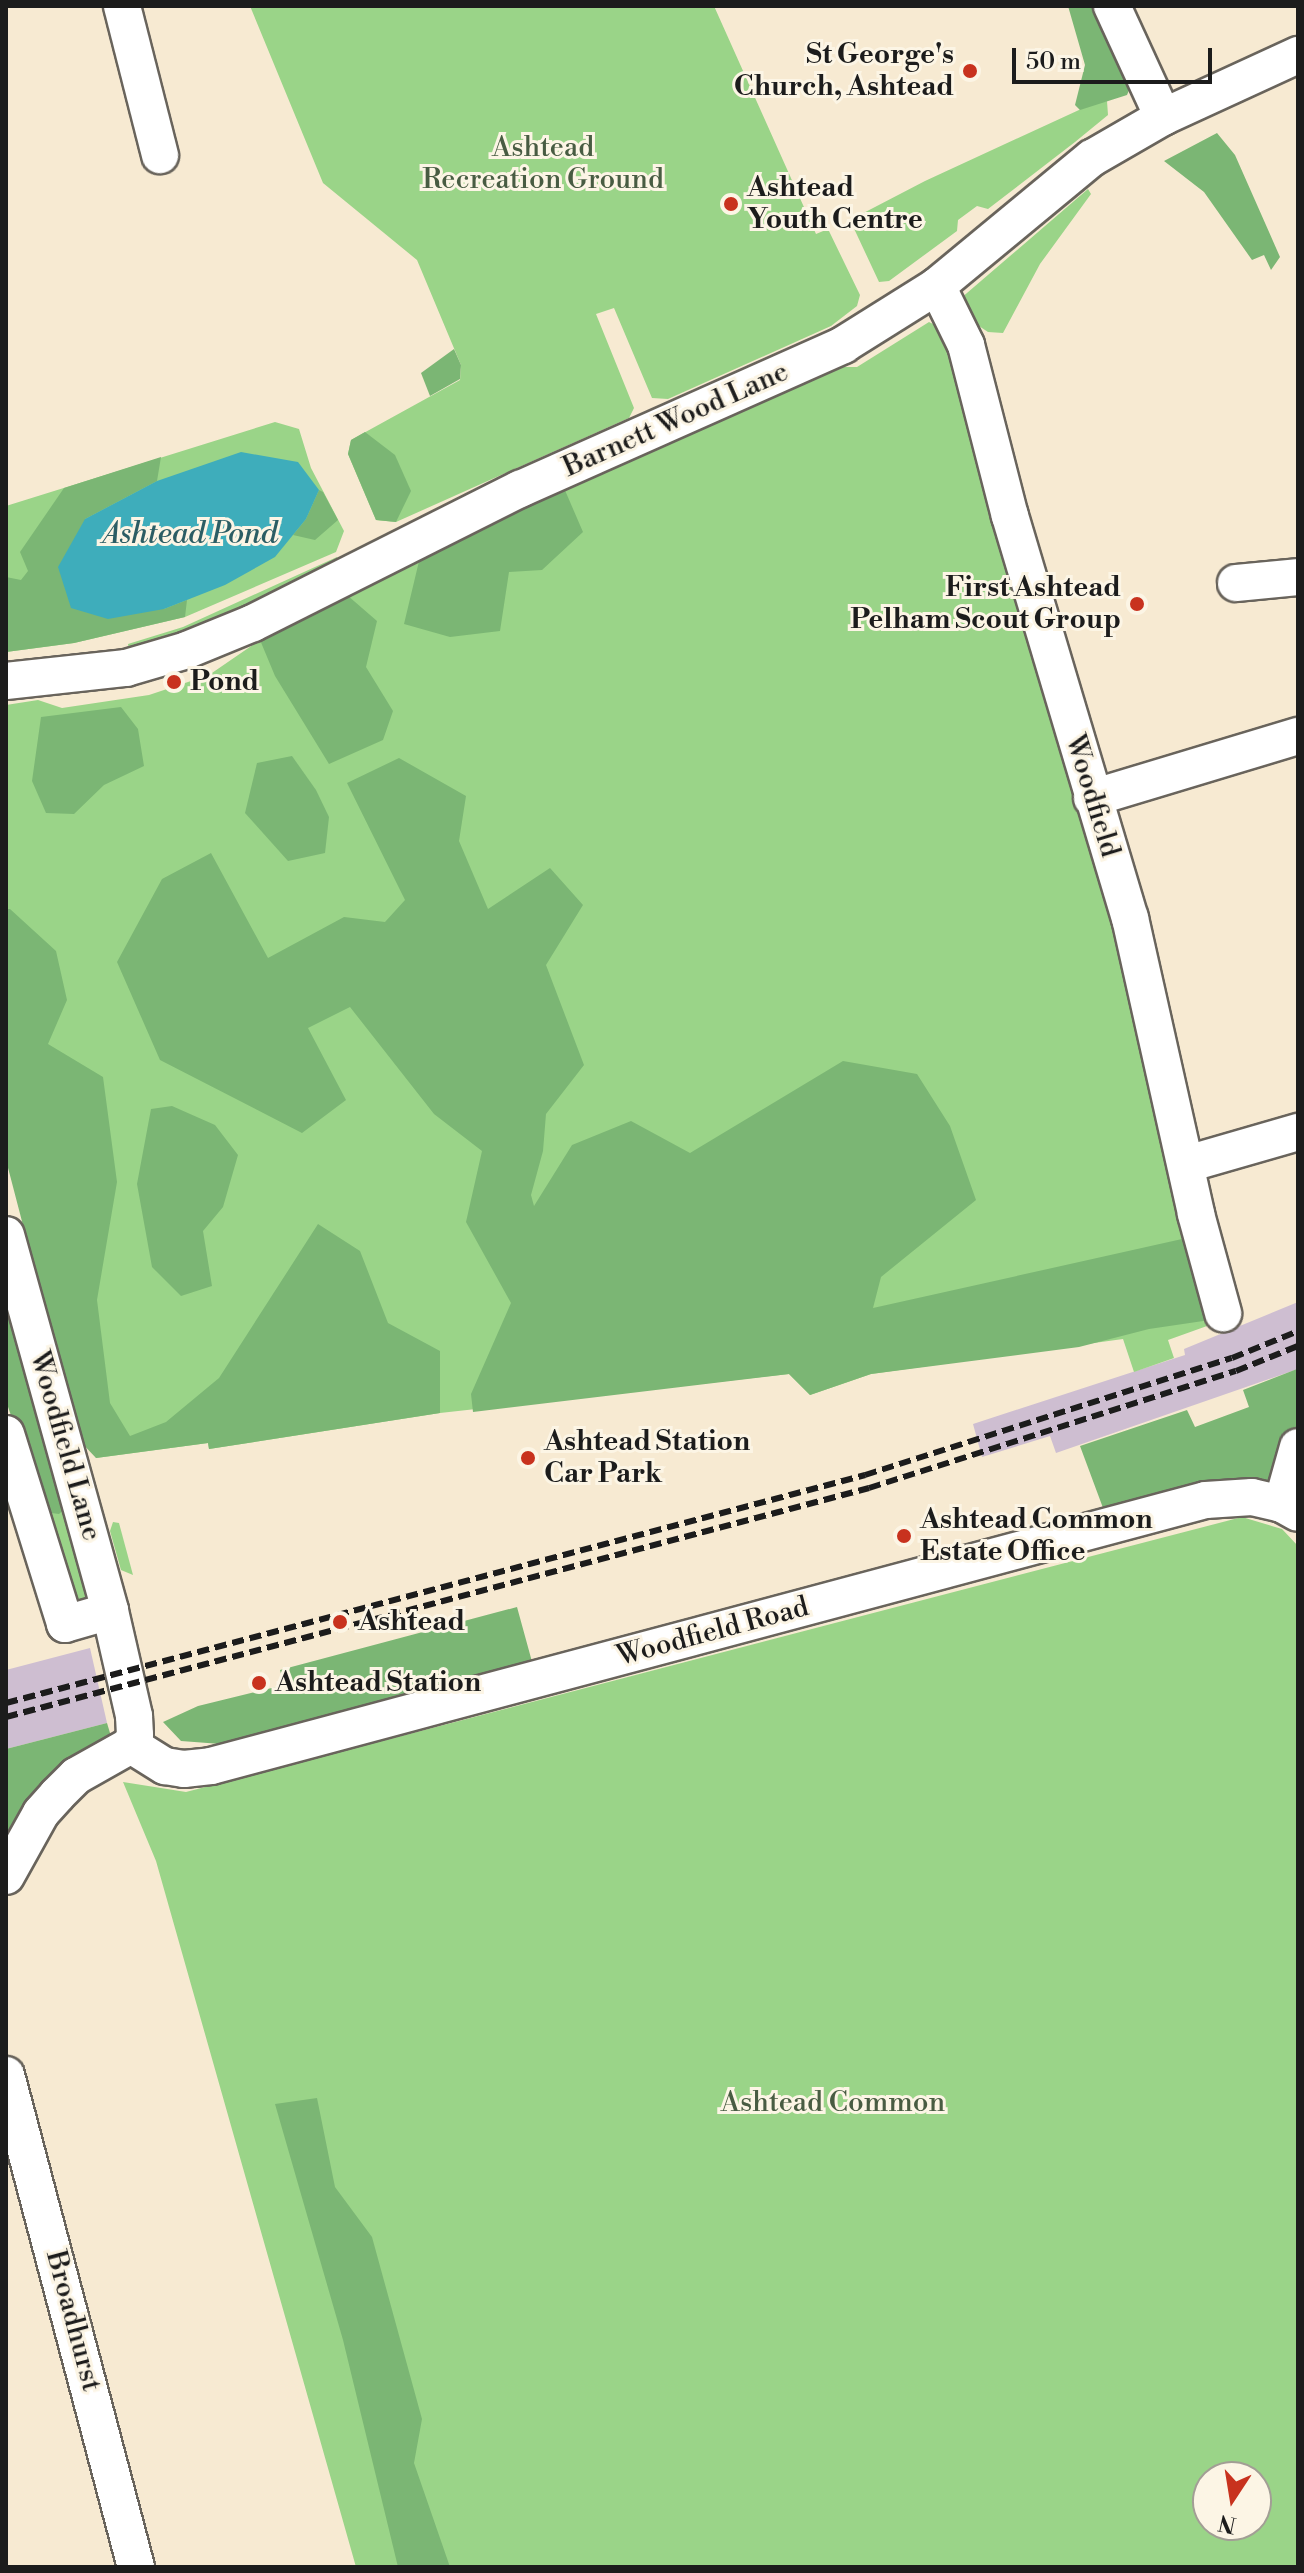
<!DOCTYPE html>
<html>
<head>
<meta charset="utf-8">
<style>
  body { margin:0 }
  #map { position:relative; width:1304px; height:2573px; overflow:hidden; background:#f7ead2; font-family:"Libre Bodoni",serif }
  div>[style] { position:absolute }
  .industrial>* { inset:0; background:#cebed1 }
  .green>* { inset:0; background:#9ad488 }
  .forest>* { inset:0; background:#7bb674 }
  .water>* { inset:0; background:#3eadbb }
  .roads { filter:drop-shadow(2px 0 #69645c) drop-shadow(-2px 0 #69645c) drop-shadow(0 2px #69645c) drop-shadow(0 -2px #69645c) }
  .minor>* { height:36px; margin:-18px; padding:0 18px; transform-origin:18px; border-radius:18px; background:#fff }
  .rail>* { height:6px; margin-top:-3px; transform-origin:0; background:repeating-linear-gradient(90deg,#1c1c1c 0 12px,transparent 0 18px) }
  .dots>* { width:22px; height:22px; translate:-50% -50%; box-sizing:border-box; border:4px solid #fcf5e5; border-radius:50% }
  span { translate:-50% -50%; white-space:nowrap; text-align:center; line-height:1.15; -webkit-text-stroke:6px #fcf5e5; paint-order:stroke }
  .poi-label { font-size:28px; color:#1c1c1c; font-weight:700 }
  .right { translate:-100% -50%; text-align:right }
  .left { translate:0 -50%; text-align:left }
  .park-label { font-size:28px; color:#485c42 }
  .street-label { font-size:28px; color:#1c1c1c }
  .water-label { font-size:30px; color:#2b5d64; font-style:italic }
  .frame { position:absolute; inset:0; border:8px solid #1c1c1c; pointer-events:none }
  .north { position:absolute; left:1192px; top:2461px; width:80px; height:80px; box-sizing:border-box; background:#fcf5e5; border:2px solid #a29e95; border-radius:50%; rotate:192deg; font-size:22px; font-weight:700; line-height:32px; text-align:center; color:#1c1c1c }
  .north::after { content:''; display:block; margin:auto; width:28px; height:36px; background:#c8321e; clip-path:polygon(50% 0,100% 100%,50% 72%,0 100%) }
  .scale { position:absolute; left:1012px; top:48px; width:200px; height:36px; box-sizing:border-box; border:4px solid #1c1c1c; border-top:0; padding-left:10px; font-size:24px; line-height:28px; white-space:nowrap; color:#1c1c1c; -webkit-text-stroke:6px #fcf5e5; paint-order:stroke }
</style>
</head>
<body>
<div id="map">
  <div class="industrial">
    <div style="clip-path:polygon(1298px 1302px,1298px 1369px,1056px 1453px,1050px 1436px,982px 1457px,973px 1424px,1185px 1355px,1184px 1349px)"></div>
    <div style="clip-path:polygon(90px 1648px,107px 1723px,6px 1749px,6px 1670px)"></div>
  </div>
  <div class="green">
    <div style="clip-path:polygon(250px 6px,714px 6px,816px 234px,828px 229px,860px 295px,857px 306px,831px 326px,668px 399px,652px 398px,614px 308px,596px 314px,634px 408px,629px 418px,396px 522px,376px 520px,348px 454px,351px 440px,460px 380px,461px 365px,417px 260px,323px 183px)"></div>
    <div style="clip-path:polygon(1107px 101px,1108px 115px,1075px 142px,988px 209px,977px 206px,958px 220px,957px 231px,889px 281px,879px 282px,850px 220px,925px 181px,1092px 104px)"></div>
    <div style="clip-path:polygon(1088px 189px,1091px 194px,1040px 264px,1003px 333px,988px 332px,979px 326px,960px 299px)"></div>
    <div style="clip-path:polygon(929px 322px,939px 327px,965px 396px,1128px 961px,1210px 1320px,1207px 1326px,1168px 1340px,1174px 1358px,1134px 1372px,1123px 1339px,871px 1374px,810px 1395px,789px 1374px,440px 1413px,209px 1449px,208px 1443px,96px 1458px,6px 1160px,6px 705px,38px 700px,62px 708px,149px 695px,209px 675px,260px 640px,532px 502px,829px 367px,857px 367px)"></div>
    <div style="clip-path:polygon(275px 422px,299px 429px,311px 468px,344px 531px,336px 552px,185px 617px,74px 643px,6px 652px,6px 506px)"></div>
    <div style="clip-path:polygon(337px 557px,340px 563px,185px 637px,129px 652px,128px 644px,183px 627px)"></div>
    <div style="clip-path:polygon(70px 1504px,89px 1599px,77px 1602px,68px 1597px,44px 1512px)"></div>
    <div style="clip-path:polygon(evenodd,1242px 1517px,1282px 1529px,1298px 1546px,1298px 2567px,356px 2567px,156px 1861px,123px 1782px,186px 1792px,1242px 1517px,1208px 2477px,1256px 2477px,1256px 2525px,1208px 2525px,1208px 2477px)"></div>
    <div style="clip-path:polygon(113px 1522px,119px 1523px,133px 1575px,121px 1570px,110px 1531px)"></div>
  </div>
  <div class="forest">
    <div style="clip-path:polygon(1068px 6px,1101px 6px,1133px 81px,1127px 95px,1080px 110px,1075px 105px,1085px 65px)"></div>
    <div style="clip-path:polygon(1217px 133px,1235px 155px,1280px 257px,1271px 270px,1264px 255px,1252px 260px,1204px 192px,1164px 161px)"></div>
    <div style="clip-path:polygon(454px 349px,461px 365px,460px 379px,430px 396px,421px 373px)"></div>
    <div style="clip-path:polygon(365px 432px,395px 455px,411px 491px,396px 522px,376px 520px,348px 454px,351px 440px)"></div>
    <div style="clip-path:polygon(161px 457px,157px 481px,85px 519px,164px 609px,187px 600px,185px 617px,74px 643px,6px 652px,6px 577px,21px 580px,28px 571px,20px 552px,64px 488px)"></div>
    <div style="clip-path:polygon(564px 488px,583px 532px,542px 570px,509px 572px,500px 631px,450px 637px,404px 624px,420px 557px)"></div>
    <div style="clip-path:polygon(319px 490px,323px 492px,338px 520px,315px 540px,293px 535px,306px 519px)"></div>
    <div style="clip-path:polygon(347px 595px,377px 621px,366px 667px,393px 711px,383px 740px,329px 764px,275px 676px,260px 640px)"></div>
    <div style="clip-path:polygon(121px 707px,138px 729px,144px 766px,104px 785px,74px 814px,46px 813px,32px 781px,41px 717px)"></div>
    <div style="clip-path:polygon(292px 756px,316px 790px,329px 817px,325px 853px,288px 861px,245px 813px,257px 763px)"></div>
    <div style="clip-path:polygon(399px 758px,466px 796px,459px 841px,488px 909px,550px 868px,583px 905px,546px 965px,584px 1065px,546px 1114px,543px 1151px,531px 1195px,534px 1206px,572px 1145px,631px 1121px,690px 1153px,843px 1061px,917px 1074px,950px 1126px,976px 1200px,881px 1277px,873px 1308px,1191px 1237px,1210px 1320px,1149px 1329px,1079px 1347px,871px 1374px,810px 1395px,789px 1374px,473px 1412px,471px 1394px,511px 1303px,466px 1222px,482px 1151px,434px 1114px,350px 1007px,308px 1028px,346px 1100px,302px 1133px,160px 1060px,117px 962px,162px 879px,211px 853px,268px 958px,344px 917px,385px 922px,405px 900px,347px 783px)"></div>
    <div style="clip-path:polygon(6px 909px,10px 909px,56px 951px,67px 1000px,48px 1044px,103px 1077px,117px 1182px,97px 1300px,110px 1403px,130px 1436px,166px 1422px,219px 1378px,318px 1224px,360px 1251px,388px 1323px,440px 1351px,440px 1413px,209px 1449px,208px 1443px,96px 1458px,79px 1440px,6px 1160px)"></div>
    <div style="clip-path:polygon(172px 1106px,215px 1125px,238px 1155px,223px 1207px,203px 1231px,212px 1286px,181px 1296px,152px 1267px,137px 1184px,151px 1109px)"></div>
    <div style="clip-path:polygon(6px 1256px,70px 1504px,59px 1514px,44px 1512px,6px 1401px)"></div>
    <div style="clip-path:polygon(1297px 1369px,1298px 1421px,1280px 1480px,1256px 1492px,1106px 1516px,1080px 1446px,1187px 1410px,1195px 1427px,1249px 1407px,1243px 1390px)"></div>
    <div style="clip-path:polygon(517px 1607px,534px 1669px,234px 1745px,181px 1741px,163px 1722px,198px 1706px,284px 1685px,280px 1670px)"></div>
    <div style="clip-path:polygon(107px 1723px,113px 1743px,6px 1846px,6px 1749px)"></div>
    <div style="clip-path:polygon(317px 2098px,335px 2187px,372px 2237px,422px 2419px,414px 2463px,450px 2567px,398px 2567px,343px 2340px,275px 2104px)"></div>
  </div>
  <div class="water">
    <div style="clip-path:polygon(241px 452px,298px 462px,319px 490px,306px 519px,275px 557px,225px 585px,164px 609px,108px 619px,71px 608px,58px 567px,85px 519px,157px 481px)"></div>
  </div>
  <div class="roads">
    <div class="minor">
      <div style="left:122px;top:6px;width:154px;rotate:75.7deg"></div>
      <div style="left:1112px;top:6px;width:122px;rotate:65.3deg"></div>
      <div style="left:937px;top:286px;width:66px;rotate:63.8deg"></div>
      <div style="left:966px;top:345px;width:177px;rotate:75.6deg"></div>
      <div style="left:1010px;top:516px;width:420px;rotate:73.4deg"></div>
      <div style="left:1130px;top:918px;width:303px;rotate:77.4deg"></div>
      <div style="left:1196px;top:1214px;width:103px;rotate:74.7deg"></div>
      <div style="left:1236px;top:583px;width:62px;rotate:-5.5deg"></div>
      <div style="left:6px;top:681px;width:121px;rotate:-6.2deg"></div>
      <div style="left:126px;top:668px;width:64px;rotate:-16.4deg"></div>
      <div style="left:187px;top:650px;width:71px;rotate:-22.2deg"></div>
      <div style="left:253px;top:623px;width:299px;rotate:-26.7deg"></div>
      <div style="left:520px;top:489px;width:354px;rotate:-24deg"></div>
      <div style="left:843px;top:345px;width:111px;rotate:-32.1deg"></div>
      <div style="left:937px;top:286px;width:201px;rotate:-39.6deg"></div>
      <div style="left:1092px;top:158px;width:82px;rotate:-30deg"></div>
      <div style="left:1163px;top:117px;width:149px;rotate:-24.7deg"></div>
      <div style="left:1092px;top:798px;width:215px;rotate:-16.8deg"></div>
      <div style="left:1187px;top:1164px;width:116px;rotate:-16.1deg"></div>
      <div style="left:6px;top:1235px;width:390px;rotate:74.5deg"></div>
      <div style="left:110px;top:1611px;width:108px;rotate:77.1deg"></div>
      <div style="left:134px;top:1716px;width:19px;rotate:87deg"></div>
      <div style="left:135px;top:1735px;width:11px;rotate:112deg"></div>
      <div style="left:6px;top:1434px;width:199px;rotate:72.7deg"></div>
      <div style="left:65px;top:1624px;width:47px;rotate:-16.1deg"></div>
      <div style="left:1282px;top:1504px;width:59px;rotate:-74.3deg"></div>
      <div style="left:131px;top:1745px;width:40px;rotate:32deg"></div>
      <div style="left:165px;top:1766px;width:19px;rotate:9deg"></div>
      <div style="left:184px;top:1769px;width:27px;rotate:-6deg"></div>
      <div style="left:211px;top:1766px;width:1030px;rotate:-14.97deg"></div>
      <div style="left:1206px;top:1500px;width:46px;rotate:-3.7deg"></div>
      <div style="left:1252px;top:1497px;width:31px;rotate:13deg"></div>
      <div style="left:1282px;top:1504px;width:18px;rotate:29deg"></div>
      <div style="left:6px;top:1876px;width:72px;rotate:-60.9deg"></div>
      <div style="left:41px;top:1813px;width:24px;rotate:-48deg"></div>
      <div style="left:57px;top:1795px;width:27px;rotate:-45deg"></div>
      <div style="left:76px;top:1776px;width:63px;rotate:-29.4deg"></div>
      <div style="left:6px;top:2075px;width:509px;rotate:75.2deg"></div>
    </div>
  </div>
  <div class="rail">
    <div style="left:6px;top:1703px;width:889px;rotate:-14.86deg"></div>
    <div style="left:865px;top:1475px;width:385px;rotate:-17.7deg"></div>
    <div style="left:1232px;top:1358px;width:71px;rotate:-22.2deg"></div>
    <div style="left:6px;top:1717px;width:893px;rotate:-14.86deg"></div>
    <div style="left:869px;top:1488px;width:385px;rotate:-17.7deg"></div>
    <div style="left:1236px;top:1371px;width:67px;rotate:-22deg"></div>
  </div>
  <div class="dots">
    <div style="left:970px;top:71px;background:#c8321e"></div>
    <div style="left:731px;top:204px;background:#c8321e"></div>
    <div style="left:1137px;top:604px;background:#c8321e"></div>
    <div style="left:174px;top:682px;background:#c8321e"></div>
    <div style="left:528px;top:1458px;background:#c8321e"></div>
    <div style="left:904px;top:1536px;background:#c8321e"></div>
    <div style="left:340px;top:1622px;background:#c8321e"></div>
    <div style="left:259px;top:1683px;background:#c8321e"></div>
  </div>
  <div class="poi-label">
    <span class="right" style="left:954px;top:71px">St George's<br>Church, Ashtead</span>
    <span class="left" style="left:747px;top:204px">Ashtead<br>Youth Centre</span>
    <span class="right" style="left:1121px;top:604px">First Ashtead<br>Pelham Scout Group</span>
    <span class="left" style="left:190px;top:682px">Pond</span>
    <span class="left" style="left:544px;top:1458px">Ashtead Station<br>Car Park</span>
    <span class="left" style="left:920px;top:1536px">Ashtead Common<br>Estate Office</span>
    <span class="left" style="left:358px;top:1622px">Ashtead</span>
    <span class="left" style="left:275px;top:1683px">Ashtead Station</span>
  </div>
  <div class="park-label">
    <span style="left:543px;top:164px">Ashtead<br>Recreation Ground</span>
    <span style="left:833px;top:2103px">Ashtead Common</span>
  </div>
  <div class="street-label">
    <span style="left:676px;top:420px;rotate:-24deg">Barnett Wood Lane</span>
    <span style="left:1092px;top:796px;rotate:73deg">Woodfield</span>
    <span style="left:65px;top:1446px;rotate:74deg">Woodfield Lane</span>
    <span style="left:713px;top:1632px;rotate:-15deg">Woodfield Road</span>
    <span style="left:73px;top:2321px;rotate:75deg">Broadhurst</span>
  </div>
  <div class="water-label">
    <span style="left:190px;top:534px">Ashtead Pond</span>
  </div>
  <div class="frame"></div>
  <div class="north">N</div>
  <div class="scale">50 m</div>
</div>
</body>
</html>
